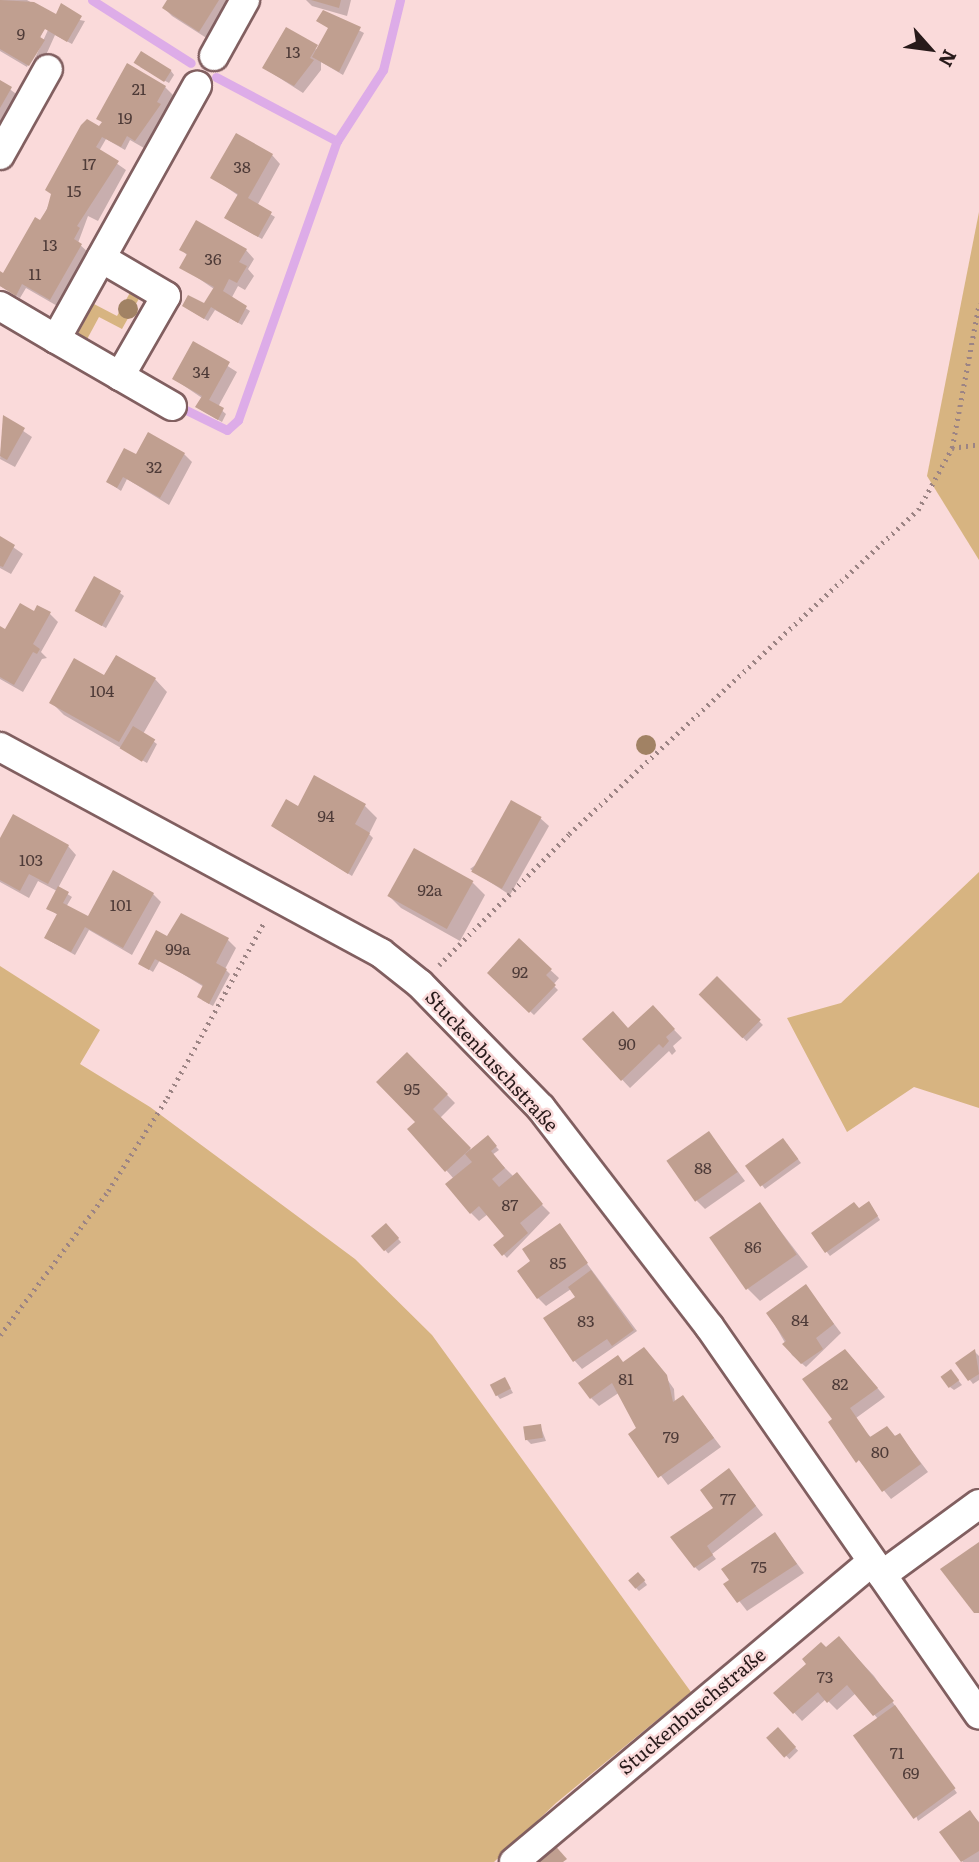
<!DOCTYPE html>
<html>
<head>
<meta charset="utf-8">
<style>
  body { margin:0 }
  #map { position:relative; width:979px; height:1862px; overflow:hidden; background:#fadada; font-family:Literata,serif }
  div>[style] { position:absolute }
  .green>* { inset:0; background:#d7b481 }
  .shadow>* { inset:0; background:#0003; transform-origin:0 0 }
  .stream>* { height:9px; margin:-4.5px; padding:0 4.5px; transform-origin:4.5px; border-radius:4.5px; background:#ddace8 }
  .building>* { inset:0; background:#c09f90; transform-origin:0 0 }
  .path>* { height:4.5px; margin-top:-2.25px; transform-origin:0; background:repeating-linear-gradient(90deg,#9c8484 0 2px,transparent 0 7px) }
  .roads { filter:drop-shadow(2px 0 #815f60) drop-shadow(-2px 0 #815f60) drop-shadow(0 2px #815f60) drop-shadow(0 -2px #815f60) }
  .minor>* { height:28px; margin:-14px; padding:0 14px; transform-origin:14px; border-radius:14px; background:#fff }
  .trees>* { width:20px; height:20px; margin:-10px; border-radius:50%; background:#a18264 }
  span { translate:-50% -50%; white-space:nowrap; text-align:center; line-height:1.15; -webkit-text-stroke:5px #fadada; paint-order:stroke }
  .number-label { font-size:16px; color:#4e3b38 }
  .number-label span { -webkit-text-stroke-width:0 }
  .street-label { font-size:19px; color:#281a1a }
  .north { position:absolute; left:895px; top:14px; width:70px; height:70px; -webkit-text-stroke:5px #fadada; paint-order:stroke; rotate:118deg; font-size:19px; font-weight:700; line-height:28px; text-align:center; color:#281a1a }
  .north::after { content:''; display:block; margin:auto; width:24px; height:32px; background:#281a1a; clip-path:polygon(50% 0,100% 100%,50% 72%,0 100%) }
</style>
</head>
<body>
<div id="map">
  <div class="green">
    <div style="clip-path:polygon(979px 212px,979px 560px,927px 476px)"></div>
    <div style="clip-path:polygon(132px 289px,141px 295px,122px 329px,99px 317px,85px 343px,75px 339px,94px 304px,117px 316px)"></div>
    <div style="clip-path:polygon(979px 872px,979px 1108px,914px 1087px,847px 1132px,787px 1018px,841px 1003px)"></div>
    <div style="clip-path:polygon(0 966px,100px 1030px,80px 1064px,150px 1107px,355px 1259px,432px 1335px,691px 1692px,556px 1803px,494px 1862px,0 1862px)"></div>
  </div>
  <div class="shadow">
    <div style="clip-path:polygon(0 0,27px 0,53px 15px,85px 21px,72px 44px,55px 35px,38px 73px,30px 69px,48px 30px,45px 27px,27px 67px,0 51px)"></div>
    <div style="clip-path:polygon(169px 0,232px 0,208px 39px,172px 16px,164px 8px)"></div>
    <div style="clip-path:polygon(306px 0,351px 0,347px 16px,312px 6px)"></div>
    <div style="clip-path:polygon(324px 12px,364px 33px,343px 75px,321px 62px,321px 70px,303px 93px,264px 68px,319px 48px,330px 29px)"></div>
    <div style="clip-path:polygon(140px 67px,171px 71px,174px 75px,169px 83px)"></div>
    <div style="clip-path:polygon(0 82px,19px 96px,0 130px)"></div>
    <div style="clip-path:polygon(165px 87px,174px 96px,163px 124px,144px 148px,130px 140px,125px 150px,106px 139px,99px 151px,126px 170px,98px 221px,88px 216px,78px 243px,89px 253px,59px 307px,26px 288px,20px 298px,0 286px,0 274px,11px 280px,47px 226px,42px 220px,53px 195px,103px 123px,98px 118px)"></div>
    <div style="clip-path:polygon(272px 155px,280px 164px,257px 206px,275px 217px,262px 239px,230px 221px,239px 196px,213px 178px)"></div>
    <div style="clip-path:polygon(181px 249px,246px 250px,254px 259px,248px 269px,254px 276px,245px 290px,238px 286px,231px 299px,250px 311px,242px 325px,215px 310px,208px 321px,188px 309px,205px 306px,214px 289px,182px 267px,188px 256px)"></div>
    <div style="clip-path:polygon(193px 344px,237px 372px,218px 407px,226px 414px,222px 422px,201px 410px,202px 398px,174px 379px)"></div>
    <div style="clip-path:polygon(4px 418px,32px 437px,15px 467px,0 459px)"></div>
    <div style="clip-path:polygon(184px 454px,192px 462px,169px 505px,127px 479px,121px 491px,108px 482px,137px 456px)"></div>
    <div style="clip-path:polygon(0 538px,23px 554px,11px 574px,0 568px)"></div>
    <div style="clip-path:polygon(120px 593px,124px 596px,106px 628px,81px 614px)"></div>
    <div style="clip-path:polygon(34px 613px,50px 614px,58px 622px,41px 652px,47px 658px,42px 659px,23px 692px,0 679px,0 628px,6px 631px)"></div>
    <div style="clip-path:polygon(105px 678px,155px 679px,167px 692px,143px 734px,157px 744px,147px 763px,64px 715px,51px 702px)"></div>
    <div style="clip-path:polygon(365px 806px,377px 818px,369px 834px,373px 838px,352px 876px,288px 836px)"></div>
    <div style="clip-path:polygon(540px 818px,549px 826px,510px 895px,470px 869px)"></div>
    <div style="clip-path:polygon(0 842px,68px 846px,76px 855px,58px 888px,72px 897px,66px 907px,88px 919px,153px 894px,161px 902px,132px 955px,89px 930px,75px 955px,50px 941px,58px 915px,48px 908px,57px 891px,38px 881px,29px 898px,0 882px)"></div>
    <div style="clip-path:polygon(473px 883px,485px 895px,460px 941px,401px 908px,389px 896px)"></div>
    <div style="clip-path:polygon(166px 938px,228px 940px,236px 948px,225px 969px,230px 974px,213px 1006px,202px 1000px,204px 987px,160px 960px,153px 972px,140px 964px)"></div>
    <div style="clip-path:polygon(519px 941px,559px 978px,553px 985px,558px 990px,534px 1015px,489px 973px)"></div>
    <div style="left:717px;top:979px;width:65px;height:23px;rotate:45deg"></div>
    <div style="clip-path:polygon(653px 1008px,682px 1038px,673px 1046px,676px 1051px,672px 1055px,669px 1051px,630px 1088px,584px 1039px,629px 1030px)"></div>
    <div style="clip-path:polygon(407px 1054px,455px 1103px,440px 1118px,472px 1151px,488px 1138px,499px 1150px,492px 1155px,550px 1213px,507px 1258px,496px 1245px,507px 1236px,488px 1214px,479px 1221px,471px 1213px,454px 1179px,410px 1129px,418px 1122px)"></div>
    <div style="clip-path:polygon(709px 1133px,745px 1181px,705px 1209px,697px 1201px)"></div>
    <div style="clip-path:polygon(787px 1144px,801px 1163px,765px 1189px,747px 1165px)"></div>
    <div style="clip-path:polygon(760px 1204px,808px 1267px,760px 1301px,748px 1289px)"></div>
    <div style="clip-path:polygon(872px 1207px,880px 1220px,830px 1256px,813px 1234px)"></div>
    <div style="left:386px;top:1225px;width:23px;height:17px;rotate:49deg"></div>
    <div style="clip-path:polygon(559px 1226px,637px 1331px,582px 1369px,574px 1360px,577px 1297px,571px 1289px,546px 1306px,538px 1298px,533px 1261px)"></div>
    <div style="clip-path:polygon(806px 1287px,841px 1333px,806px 1367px,792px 1355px,768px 1313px)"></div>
    <div style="clip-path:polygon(974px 1351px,979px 1356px,979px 1380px,973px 1384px,957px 1363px)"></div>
    <div style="clip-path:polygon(652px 1358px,674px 1389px,675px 1403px,683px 1397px,721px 1447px,668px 1485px,630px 1435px,637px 1427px,620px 1392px,599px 1406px,591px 1398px,624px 1363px)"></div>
    <div style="clip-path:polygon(853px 1359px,885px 1397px,856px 1418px,861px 1428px,873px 1439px,900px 1435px,928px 1472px,891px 1499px,843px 1441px,835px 1420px)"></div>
    <div style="clip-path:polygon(954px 1375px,962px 1385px,954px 1390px,950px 1387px)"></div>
    <div style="clip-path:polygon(505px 1379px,513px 1393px,500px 1399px,497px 1395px)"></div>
    <div style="clip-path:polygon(540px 1425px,546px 1441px,531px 1444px,527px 1440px)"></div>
    <div style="clip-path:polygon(729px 1471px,763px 1515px,712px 1554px,716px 1559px,699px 1571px,695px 1567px)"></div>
    <div style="clip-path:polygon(775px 1534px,804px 1573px,747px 1611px,726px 1584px)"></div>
    <div style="clip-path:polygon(642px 1578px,647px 1585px,639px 1591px,635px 1587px)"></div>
    <div style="clip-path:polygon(847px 1647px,874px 1676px,957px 1793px,918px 1821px,878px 1719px,856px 1693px,837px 1710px,826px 1699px,802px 1721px,776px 1693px,826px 1649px)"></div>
    <div style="left:778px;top:1730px;width:29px;height:12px;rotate:46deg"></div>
    <div style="clip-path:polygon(970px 1812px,979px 1822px,979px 1862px,963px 1862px,941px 1832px)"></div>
  </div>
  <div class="stream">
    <div style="left:92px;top:0;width:117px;rotate:32.5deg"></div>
    <div style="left:216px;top:77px;width:137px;rotate:27.9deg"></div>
    <div style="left:337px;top:141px;width:85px;rotate:-57.1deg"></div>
    <div style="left:383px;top:70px;width:72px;rotate:-76.3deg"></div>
    <div style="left:182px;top:408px;width:50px;rotate:26.1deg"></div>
    <div style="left:227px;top:430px;width:15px;rotate:-42deg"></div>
    <div style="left:238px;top:420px;width:296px;rotate:-70.5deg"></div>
  </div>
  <div class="building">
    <div style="clip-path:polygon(0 0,34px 2px,56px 14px,61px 3px,82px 16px,67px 42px,45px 29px,40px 37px,45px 40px,29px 66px,0 49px)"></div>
    <div style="clip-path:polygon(167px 0,219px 0,199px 32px,162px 8px)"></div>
    <div style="clip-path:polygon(311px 0,341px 0,339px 8px)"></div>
    <div style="clip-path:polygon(323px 10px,361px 27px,339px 72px,312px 57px,328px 28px,316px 21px)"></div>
    <div style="clip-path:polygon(286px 27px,318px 45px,310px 58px,314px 60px,294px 86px,262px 68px)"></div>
    <div style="left:141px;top:51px;width:36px;height:14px;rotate:32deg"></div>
    <div style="clip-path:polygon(127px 63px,166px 86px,157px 102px,161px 104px,135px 141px,127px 136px,121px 147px,102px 137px,96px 147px,119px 161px,77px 226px,80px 228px,74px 239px,82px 244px,50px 300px,22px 284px,16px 296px,0 286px,0 271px,3px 273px,35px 217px,40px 220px,47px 209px,51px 194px,45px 190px,81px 125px,87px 119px,99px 126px,102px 122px,96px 119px)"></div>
    <div style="clip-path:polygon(0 80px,12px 87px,0 108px)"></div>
    <div style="clip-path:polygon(236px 133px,273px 154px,248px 198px,272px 212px,258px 237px,224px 218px,238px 194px,210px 178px)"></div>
    <div style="clip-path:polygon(196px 220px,247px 249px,239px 262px,247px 266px,237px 283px,229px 279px,223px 291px,247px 306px,238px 323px,211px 307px,204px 319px,182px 306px,188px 295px,204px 303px,214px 287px,179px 268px,187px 254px,179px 250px)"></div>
    <div style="clip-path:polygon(193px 341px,230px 362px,209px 400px,224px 408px,218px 420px,195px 407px,202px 396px,172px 379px)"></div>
    <div style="clip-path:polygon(3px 415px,25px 428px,7px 460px,0 456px)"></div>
    <div style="clip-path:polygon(148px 432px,185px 453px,160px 498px,123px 477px,117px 488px,106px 482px,124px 448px,136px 454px)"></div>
    <div style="clip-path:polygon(0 536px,15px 545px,3px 567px,0 566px)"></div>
    <div style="left:94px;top:576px;width:31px;height:40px;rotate:29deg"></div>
    <div style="clip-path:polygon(20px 603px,34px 611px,37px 605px,51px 612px,33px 644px,40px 649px,37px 654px,33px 652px,14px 685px,0 677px,0 626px,5px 629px)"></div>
    <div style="clip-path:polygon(116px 655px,156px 678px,119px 742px,49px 703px,74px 658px,104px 675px)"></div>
    <div style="left:133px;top:726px;width:26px;height:26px;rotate:31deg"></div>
    <div style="clip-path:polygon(314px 775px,366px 804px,355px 824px,370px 833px,348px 874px,271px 826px,286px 799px,298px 806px)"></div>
    <div style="left:511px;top:800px;width:35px;height:82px;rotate:29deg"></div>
    <div style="clip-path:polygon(13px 814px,69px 845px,48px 884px,29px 874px,20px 891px,0 880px,0 838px)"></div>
    <div style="left:414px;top:848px;width:68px;height:55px;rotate:29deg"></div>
    <div style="clip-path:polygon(113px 870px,154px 893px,123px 948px,85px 927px,71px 952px,44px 938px,57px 914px,46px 909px,58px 886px,69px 892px,63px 903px,88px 916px)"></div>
    <div style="clip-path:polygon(181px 913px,229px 938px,216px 963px,227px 969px,209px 1004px,197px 997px,203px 985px,155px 959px,149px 970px,138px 964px,156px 930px,167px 936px)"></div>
    <div style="clip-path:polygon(519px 938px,552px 969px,546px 975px,556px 985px,529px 1013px,487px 973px)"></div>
    <div style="left:717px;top:976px;width:62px;height:26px;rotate:45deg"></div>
    <div style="clip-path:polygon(653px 1005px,675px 1029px,666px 1037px,669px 1041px,663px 1048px,659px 1044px,621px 1081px,582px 1039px,613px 1011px,628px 1028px)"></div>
    <div style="clip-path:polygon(407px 1052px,448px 1094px,433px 1109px,471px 1148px,445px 1172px,407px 1129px,415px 1122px,376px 1082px)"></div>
    <div style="left:709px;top:1131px;width:50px;height:52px;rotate:55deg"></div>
    <div style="clip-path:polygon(488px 1135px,497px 1146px,491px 1151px,505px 1168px,492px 1179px,499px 1187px,517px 1172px,543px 1204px,520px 1223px,528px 1233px,502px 1256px,493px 1245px,504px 1236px,479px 1206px,470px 1214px,445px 1184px,472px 1162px,465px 1154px)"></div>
    <div style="left:783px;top:1138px;width:26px;height:47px;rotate:54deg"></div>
    <div style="clip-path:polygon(869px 1201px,878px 1216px,825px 1253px,811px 1233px,854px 1202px,859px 1208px)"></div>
    <div style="left:760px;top:1202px;width:64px;height:62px;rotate:55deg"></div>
    <div style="left:386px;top:1223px;width:20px;height:20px;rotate:49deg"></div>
    <div style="clip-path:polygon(560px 1223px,588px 1263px,537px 1299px,517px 1271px,530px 1261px,522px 1249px)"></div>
    <div style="clip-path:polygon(591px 1270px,634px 1330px,612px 1346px,607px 1339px,573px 1362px,543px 1318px,575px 1297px,568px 1287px)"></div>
    <div style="clip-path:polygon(806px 1284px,834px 1324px,816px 1338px,823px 1349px,801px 1364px,782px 1344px,786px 1341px,766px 1313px)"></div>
    <div style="clip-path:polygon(644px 1347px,667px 1375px,673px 1402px,683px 1395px,714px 1438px,658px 1478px,628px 1434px,636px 1428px,612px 1383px,590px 1399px,578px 1383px,618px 1355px,623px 1362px)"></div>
    <div style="clip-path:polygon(845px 1349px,878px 1388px,850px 1408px,870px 1437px,887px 1426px,895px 1436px,900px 1433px,921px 1464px,882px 1492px,859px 1460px,856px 1463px,828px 1422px,832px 1419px,802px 1379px)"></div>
    <div style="clip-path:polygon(975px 1349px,979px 1374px,968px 1381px,955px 1363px)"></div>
    <div style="left:951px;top:1369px;width:14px;height:13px;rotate:54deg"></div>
    <div style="left:505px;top:1377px;width:13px;height:17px;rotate:63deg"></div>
    <div style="left:541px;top:1424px;width:14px;height:18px;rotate:82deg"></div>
    <div style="clip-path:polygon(729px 1468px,756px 1506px,707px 1546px,713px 1555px,694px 1568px,670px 1537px,713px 1508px,700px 1490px)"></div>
    <div style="clip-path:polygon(775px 1532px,797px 1564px,737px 1603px,723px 1584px,729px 1580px,721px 1569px)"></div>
    <div style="clip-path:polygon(979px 1542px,979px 1613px,974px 1613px,940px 1569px)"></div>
    <div style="left:638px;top:1572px;width:11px;height:13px;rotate:49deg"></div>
    <div style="clip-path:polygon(839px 1636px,894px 1701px,873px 1716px,847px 1685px,827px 1703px,818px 1692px,793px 1714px,773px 1693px,806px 1664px,802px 1659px,821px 1642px,826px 1647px)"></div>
    <div style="left:895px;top:1705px;width:103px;height:52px;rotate:54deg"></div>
    <div style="left:778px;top:1727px;width:27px;height:16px;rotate:48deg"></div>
    <div style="clip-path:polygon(970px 1810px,979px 1823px,979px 1851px,961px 1862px,939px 1832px)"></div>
    <div style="clip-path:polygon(551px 1841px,567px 1859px,563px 1862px,527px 1862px)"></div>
  </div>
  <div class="path">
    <div style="left:952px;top:448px;width:27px;rotate:-8deg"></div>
    <div style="left:439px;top:965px;width:185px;rotate:-45.2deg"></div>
    <div style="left:569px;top:834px;width:476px;rotate:-42.9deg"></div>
    <div style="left:918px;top:510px;width:71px;rotate:-61.3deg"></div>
    <div style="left:952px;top:448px;width:147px;rotate:-79.4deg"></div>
    <div style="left:0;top:1335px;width:180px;rotate:-53.1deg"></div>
    <div style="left:108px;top:1191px;width:110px;rotate:-57.6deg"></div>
    <div style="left:167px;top:1098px;width:201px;rotate:-61.1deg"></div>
  </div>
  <div class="roads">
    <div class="minor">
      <div style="left:214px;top:56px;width:64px;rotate:-61deg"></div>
      <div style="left:0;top:155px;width:98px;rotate:-60.8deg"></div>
      <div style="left:0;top:306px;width:65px;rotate:30.5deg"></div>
      <div style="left:56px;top:339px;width:290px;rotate:-60.9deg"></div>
      <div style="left:56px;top:339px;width:74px;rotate:30deg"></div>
      <div style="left:120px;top:376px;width:92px;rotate:-60.1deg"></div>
      <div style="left:166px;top:296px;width:75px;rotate:-149.7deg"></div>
      <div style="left:120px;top:376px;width:60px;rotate:30deg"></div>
      <div style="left:0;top:747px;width:433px;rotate:28.4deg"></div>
      <div style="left:381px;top:953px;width:50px;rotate:38.5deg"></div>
      <div style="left:420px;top:984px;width:173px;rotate:45.7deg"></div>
      <div style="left:541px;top:1108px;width:275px;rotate:52.4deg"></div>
      <div style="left:709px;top:1326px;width:473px;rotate:55.2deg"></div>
      <div style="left:882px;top:1575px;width:120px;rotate:-36.2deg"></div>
      <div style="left:514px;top:1862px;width:467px;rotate:-40deg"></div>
    </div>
  </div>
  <div class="trees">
    <div style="left:128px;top:309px"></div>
    <div style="left:646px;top:745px"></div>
  </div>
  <div class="number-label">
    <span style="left:21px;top:33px">9</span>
    <span style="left:293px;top:51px">13</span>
    <span style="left:139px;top:88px">21</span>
    <span style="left:125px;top:117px">19</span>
    <span style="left:89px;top:163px">17</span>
    <span style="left:242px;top:166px">38</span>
    <span style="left:74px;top:190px">15</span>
    <span style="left:50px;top:244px">13</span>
    <span style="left:213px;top:258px">36</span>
    <span style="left:35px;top:273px">11</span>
    <span style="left:201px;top:371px">34</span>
    <span style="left:154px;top:466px">32</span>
    <span style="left:102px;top:690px">104</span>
    <span style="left:326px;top:815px">94</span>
    <span style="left:31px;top:859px">103</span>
    <span style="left:430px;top:889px">92a</span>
    <span style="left:121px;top:904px">101</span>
    <span style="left:178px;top:948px">99a</span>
    <span style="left:520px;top:971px">92</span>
    <span style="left:627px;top:1043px">90</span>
    <span style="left:412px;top:1088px">95</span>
    <span style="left:703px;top:1167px">88</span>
    <span style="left:510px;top:1204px">87</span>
    <span style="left:753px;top:1246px">86</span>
    <span style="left:558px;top:1262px">85</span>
    <span style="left:800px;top:1319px">84</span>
    <span style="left:586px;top:1320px">83</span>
    <span style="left:626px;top:1378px">81</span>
    <span style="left:840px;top:1383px">82</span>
    <span style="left:671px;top:1436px">79</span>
    <span style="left:880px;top:1451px">80</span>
    <span style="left:728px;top:1498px">77</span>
    <span style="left:759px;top:1566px">75</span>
    <span style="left:825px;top:1676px">73</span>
    <span style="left:897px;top:1752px">71</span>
    <span style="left:911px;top:1772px">69</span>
  </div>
  <div class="street-label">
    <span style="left:492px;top:1061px;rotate:47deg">Stuckenbuschstraße</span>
    <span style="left:692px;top:1711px;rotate:-40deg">Stuckenbuschstraße</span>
  </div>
  <div class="north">N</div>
</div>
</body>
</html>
